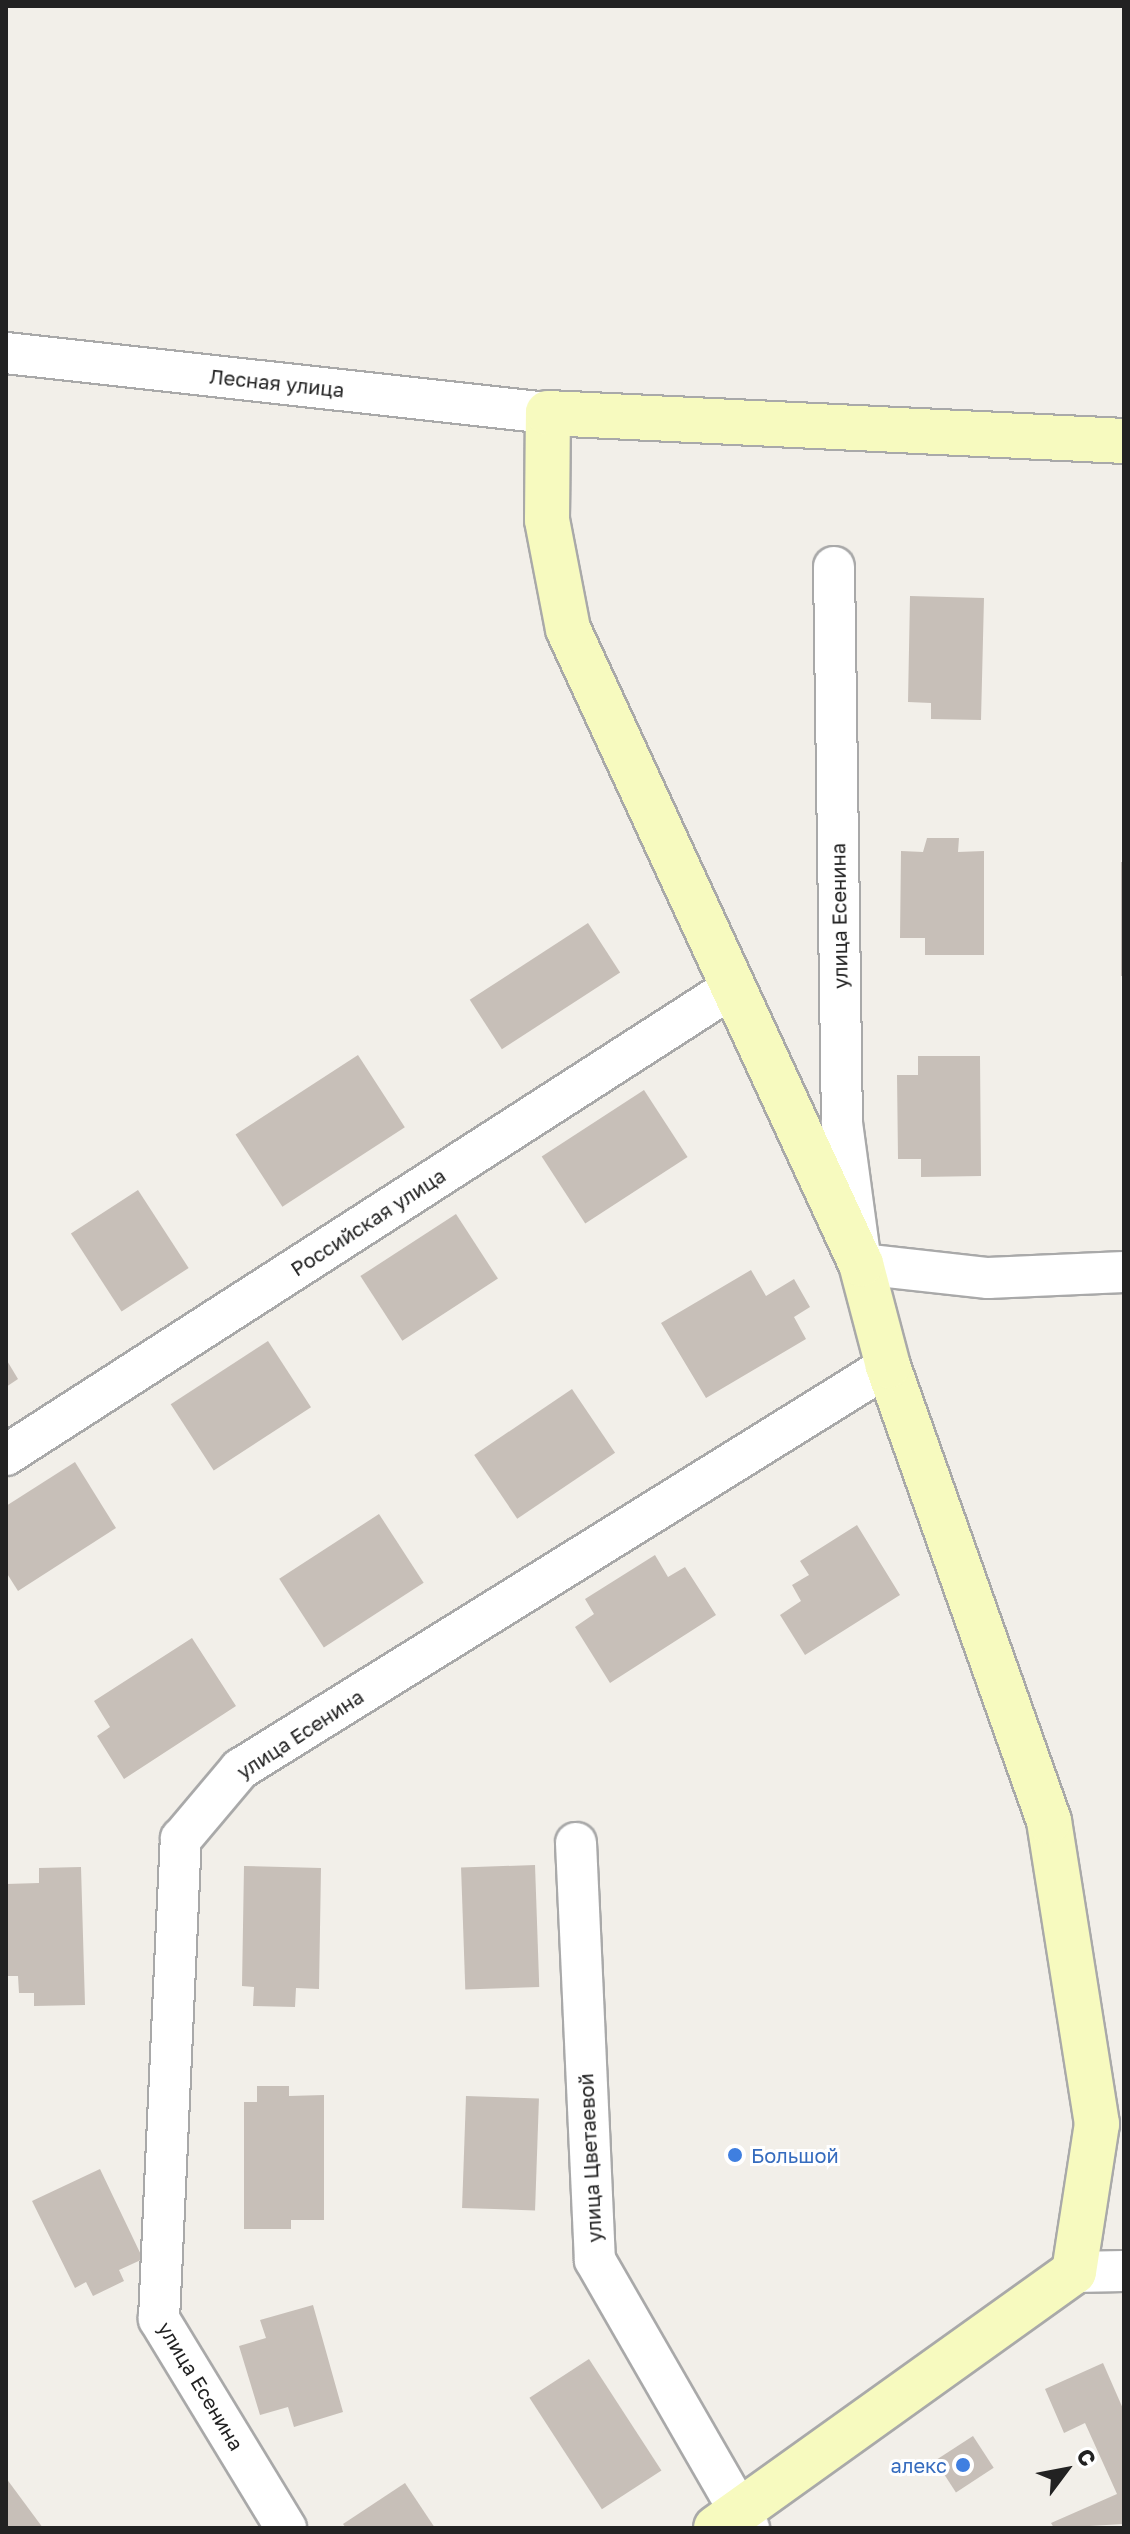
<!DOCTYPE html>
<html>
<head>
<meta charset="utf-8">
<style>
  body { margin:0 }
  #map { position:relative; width:1130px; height:2534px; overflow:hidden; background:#f2efe9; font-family:"Golos Text",sans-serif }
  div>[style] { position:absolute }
  .building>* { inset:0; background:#c7bfb8; transform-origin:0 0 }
  .roads { filter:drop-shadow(2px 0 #a9a9a9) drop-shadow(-2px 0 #a9a9a9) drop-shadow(0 2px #a9a9a9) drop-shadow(0 -2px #a9a9a9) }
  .street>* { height:40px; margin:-20px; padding:0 20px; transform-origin:20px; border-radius:20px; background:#fff }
  .secondary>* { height:44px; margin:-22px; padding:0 22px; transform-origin:22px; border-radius:22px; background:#f7fabf }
  .dots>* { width:22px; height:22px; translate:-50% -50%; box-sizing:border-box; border:4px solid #fff; border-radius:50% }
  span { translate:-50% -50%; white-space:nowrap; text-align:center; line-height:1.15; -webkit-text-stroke:6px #fff; paint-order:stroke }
  .street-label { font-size:20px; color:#222 }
  .shop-label { font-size:20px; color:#366cbe }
  .left { translate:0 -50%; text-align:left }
  .right { translate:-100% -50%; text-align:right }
  .frame { position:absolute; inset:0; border:8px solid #222; pointer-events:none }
  .north { position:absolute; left:1026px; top:2430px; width:80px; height:80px; -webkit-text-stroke:6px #fff; paint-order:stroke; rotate:58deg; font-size:22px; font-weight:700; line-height:32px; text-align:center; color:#222 }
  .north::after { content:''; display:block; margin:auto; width:28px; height:36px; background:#222; clip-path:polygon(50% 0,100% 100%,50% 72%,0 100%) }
</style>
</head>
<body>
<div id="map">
  <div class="building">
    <div style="clip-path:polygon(910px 596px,984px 598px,981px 720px,931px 719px,931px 703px,908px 702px)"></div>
    <div style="clip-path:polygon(927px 838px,959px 838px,958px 852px,984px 851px,984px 955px,925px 955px,925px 938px,900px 938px,901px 851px,923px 852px)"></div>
    <div style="left:1121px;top:862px;width:3px;height:114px"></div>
    <div style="left:588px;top:923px;width:59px;height:141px;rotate:57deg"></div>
    <div style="left:358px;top:1055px;width:86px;height:146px;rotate:57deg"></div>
    <div style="clip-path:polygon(918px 1056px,980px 1056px,981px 1176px,921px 1177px,921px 1159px,898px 1159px,897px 1075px,918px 1075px)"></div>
    <div style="left:644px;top:1090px;width:80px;height:122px;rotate:57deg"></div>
    <div style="left:138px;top:1190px;width:93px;height:80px;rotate:57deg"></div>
    <div style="left:456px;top:1214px;width:77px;height:114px;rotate:57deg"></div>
    <div style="clip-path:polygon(751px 1270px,766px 1296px,794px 1279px,810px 1307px,794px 1317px,806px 1339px,706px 1398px,661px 1323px)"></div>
    <div style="left:268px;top:1341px;width:79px;height:116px;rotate:57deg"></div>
    <div style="clip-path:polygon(6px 1359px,18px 1379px,6px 1387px)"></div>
    <div style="left:572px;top:1389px;width:77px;height:118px;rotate:56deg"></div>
    <div style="clip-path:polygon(75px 1462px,116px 1528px,18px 1591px,6px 1572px,6px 1506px)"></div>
    <div style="left:379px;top:1514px;width:82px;height:119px;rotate:57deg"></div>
    <div style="clip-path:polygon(857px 1525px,900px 1595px,805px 1655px,780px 1615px,801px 1601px,792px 1585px,809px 1575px,800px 1561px)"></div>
    <div style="clip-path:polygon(655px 1555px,668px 1577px,685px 1567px,716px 1615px,610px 1683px,575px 1627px,594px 1614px,585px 1599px)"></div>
    <div style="clip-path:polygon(192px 1638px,236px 1706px,124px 1779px,97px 1736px,110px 1727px,94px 1701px)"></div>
    <div style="left:535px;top:1865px;width:122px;height:74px;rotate:88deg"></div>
    <div style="clip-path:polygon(244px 1866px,321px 1868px,319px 1989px,296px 1988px,295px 2007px,253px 2006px,254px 1987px,242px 1986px)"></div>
    <div style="clip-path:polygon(81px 1867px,85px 2005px,34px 2006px,34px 1993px,19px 1993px,18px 1976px,7px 1976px,6px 1884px,39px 1883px,39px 1868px)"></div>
    <div style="clip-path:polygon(257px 2086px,289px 2086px,289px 2096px,324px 2095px,324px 2220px,291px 2220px,291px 2229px,244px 2229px,244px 2102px,257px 2102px)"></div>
    <div style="left:466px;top:2096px;width:73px;height:112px;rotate:2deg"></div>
    <div style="clip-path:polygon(100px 2169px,143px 2259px,119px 2270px,124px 2281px,93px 2296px,86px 2282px,75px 2288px,32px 2201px)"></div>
    <div style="clip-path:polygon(313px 2305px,343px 2412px,294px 2427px,288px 2407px,260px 2415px,239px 2346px,266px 2338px,260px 2320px)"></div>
    <div style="left:589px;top:2359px;width:133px;height:71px;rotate:57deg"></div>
    <div style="clip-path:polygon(1103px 2363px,1124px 2411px,1124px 2524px,1054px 2528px,1051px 2523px,1117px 2494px,1085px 2423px,1064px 2433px,1045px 2389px)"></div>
    <div style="left:973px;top:2436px;width:38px;height:45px;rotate:57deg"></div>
    <div style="clip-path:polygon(6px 2478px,43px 2528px,6px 2528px)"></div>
    <div style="clip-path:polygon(405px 2483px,435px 2528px,346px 2528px,343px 2524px)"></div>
  </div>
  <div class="roads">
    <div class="street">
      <div style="left:6px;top:353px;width:545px;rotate:6.32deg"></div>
      <div style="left:834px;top:567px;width:556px;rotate:89.18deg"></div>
      <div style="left:842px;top:1123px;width:142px;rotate:82.3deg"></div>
      <div style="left:861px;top:1264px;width:128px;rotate:6.3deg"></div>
      <div style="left:988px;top:1278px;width:136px;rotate:-2.5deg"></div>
      <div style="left:6px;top:1455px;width:861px;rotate:-32.77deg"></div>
      <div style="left:576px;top:1843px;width:417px;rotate:87.4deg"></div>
      <div style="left:595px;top:2260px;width:309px;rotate:60.1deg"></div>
      <div style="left:1074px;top:2272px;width:50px;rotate:-1.1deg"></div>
      <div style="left:286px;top:2528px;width:245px;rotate:-121.3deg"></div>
      <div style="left:159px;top:2319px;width:481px;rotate:-87.4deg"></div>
      <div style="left:181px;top:1839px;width:92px;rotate:-49.9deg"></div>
      <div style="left:240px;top:1769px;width:763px;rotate:-31.88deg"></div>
    </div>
    <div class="secondary">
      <div style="left:716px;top:2528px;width:440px;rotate:-35.6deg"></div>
      <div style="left:1074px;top:2272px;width:150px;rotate:-81.2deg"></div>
      <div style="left:1097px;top:2124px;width:307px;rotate:-99deg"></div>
      <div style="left:1049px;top:1821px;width:483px;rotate:-109.5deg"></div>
      <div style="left:888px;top:1366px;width:106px;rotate:-104.8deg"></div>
      <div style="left:861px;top:1264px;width:699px;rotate:-114.77deg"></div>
      <div style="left:568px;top:629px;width:111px;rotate:-100.9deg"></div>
      <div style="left:547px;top:520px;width:107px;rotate:-89.5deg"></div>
      <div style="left:548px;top:413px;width:577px;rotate:2.78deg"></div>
    </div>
  </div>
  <div class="dots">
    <div style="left:735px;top:2155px;background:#3f7fe0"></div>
    <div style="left:963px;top:2465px;background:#3f7fe0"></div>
  </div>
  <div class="street-label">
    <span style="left:277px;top:383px;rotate:6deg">Лесная улица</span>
    <span style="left:839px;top:916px;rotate:-91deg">улица Есенина</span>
    <span style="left:368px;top:1222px;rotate:-33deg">Российская улица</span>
    <span style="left:300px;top:1734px;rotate:-33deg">улица Есенина</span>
    <span style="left:590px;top:2158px;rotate:-93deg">улица Цветаевой</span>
    <span style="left:201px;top:2386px;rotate:59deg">улица Есенина</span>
  </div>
  <div class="shop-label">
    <span class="left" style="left:751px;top:2155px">Большой</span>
    <span class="right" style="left:947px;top:2465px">алекс</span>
  </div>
  <div class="frame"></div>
  <div class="north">С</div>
</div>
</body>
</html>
